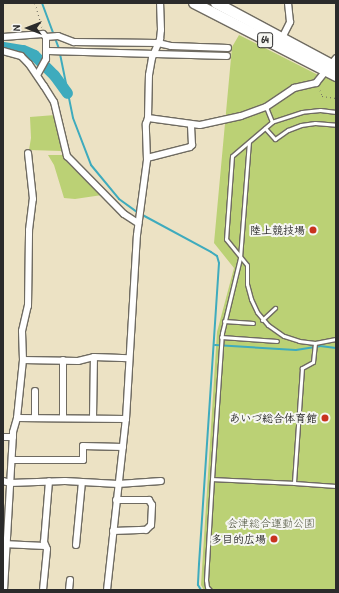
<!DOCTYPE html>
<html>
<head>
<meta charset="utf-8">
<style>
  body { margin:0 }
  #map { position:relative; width:339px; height:593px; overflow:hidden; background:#ece2c4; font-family:"Patrick Hand","Klee One",sans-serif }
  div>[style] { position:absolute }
  .green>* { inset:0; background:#bbd175 }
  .stream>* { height:2px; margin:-1px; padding:0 1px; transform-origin:1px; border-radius:1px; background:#3eabbd }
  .river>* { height:11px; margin:-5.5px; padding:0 5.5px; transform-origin:5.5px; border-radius:5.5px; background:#3eabbd }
  .path>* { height:1px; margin-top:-0.5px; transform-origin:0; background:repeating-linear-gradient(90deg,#6f6b61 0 1px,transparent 0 4px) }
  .roads { filter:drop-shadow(1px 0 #6f6b61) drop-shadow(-1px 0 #6f6b61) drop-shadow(0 1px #6f6b61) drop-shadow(0 -1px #6f6b61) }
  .lane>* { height:3px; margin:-1.5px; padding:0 1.5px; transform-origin:1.5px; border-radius:1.5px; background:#fff }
  .street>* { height:6px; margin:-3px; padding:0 3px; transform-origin:3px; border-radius:3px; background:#fff }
  .primary>* { height:10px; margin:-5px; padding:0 5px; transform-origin:5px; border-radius:5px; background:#fff }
  .dots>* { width:11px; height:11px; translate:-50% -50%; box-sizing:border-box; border:2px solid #f6f6f2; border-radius:50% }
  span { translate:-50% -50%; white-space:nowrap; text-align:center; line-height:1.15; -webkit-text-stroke:4px #f6f6f2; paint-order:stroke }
  .shield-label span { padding:1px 3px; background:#f6f6f2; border:1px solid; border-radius:3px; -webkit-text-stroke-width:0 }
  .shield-label { font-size:10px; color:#2b2b2b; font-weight:700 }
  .poi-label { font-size:11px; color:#2b2b2b; font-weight:700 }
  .right { translate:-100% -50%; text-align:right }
  .park-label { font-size:11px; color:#4f543e }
  .frame { position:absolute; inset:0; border:4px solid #2b2b2b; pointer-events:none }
  .north { position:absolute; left:8px; top:8px; width:40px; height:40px; -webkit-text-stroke:3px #f6f6f2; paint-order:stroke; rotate:270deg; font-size:11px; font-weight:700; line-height:16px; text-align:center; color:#2b2b2b }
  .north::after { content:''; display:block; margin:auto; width:14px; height:18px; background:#2b2b2b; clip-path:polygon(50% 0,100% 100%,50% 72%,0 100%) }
</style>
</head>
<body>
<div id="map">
  <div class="green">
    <div style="clip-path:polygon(239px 35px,324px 78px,336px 60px,336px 590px,204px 590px,201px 585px,217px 332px,234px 268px,214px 243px,232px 47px)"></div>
    <div style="clip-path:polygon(55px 115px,62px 151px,29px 150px,31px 138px,30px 117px)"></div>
    <div style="clip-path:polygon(48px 155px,63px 155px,68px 163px,102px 195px,75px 199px,64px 198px,54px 165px)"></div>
  </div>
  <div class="stream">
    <div style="left:42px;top:3px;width:49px;rotate:69.7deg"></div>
    <div style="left:59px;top:49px;width:70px;rotate:78.5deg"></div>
    <div style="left:73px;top:118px;width:50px;rotate:69deg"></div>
    <div style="left:91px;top:165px;width:44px;rotate:50.5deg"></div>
    <div style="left:119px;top:199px;width:22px;rotate:36deg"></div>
    <div style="left:137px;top:212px;width:84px;rotate:28.4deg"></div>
    <div style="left:211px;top:252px;width:7px;rotate:34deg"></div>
    <div style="left:217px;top:256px;width:7px;rotate:74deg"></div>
    <div style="left:219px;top:263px;width:302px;rotate:93.8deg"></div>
    <div style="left:199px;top:564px;width:21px;rotate:93deg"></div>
    <div style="left:198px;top:585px;width:6px;rotate:59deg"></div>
    <div style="left:215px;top:345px;width:81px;rotate:3.5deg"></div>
    <div style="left:296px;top:350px;width:24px;rotate:-9deg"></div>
    <div style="left:320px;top:346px;width:16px;rotate:7deg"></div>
  </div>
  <div class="river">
    <div style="left:3px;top:47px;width:20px;rotate:9deg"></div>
    <div style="left:23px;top:50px;width:12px;rotate:24deg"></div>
    <div style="left:34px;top:55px;width:28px;rotate:45deg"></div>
    <div style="left:54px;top:75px;width:22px;rotate:54deg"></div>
  </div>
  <div class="path">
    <div style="left:35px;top:3px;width:25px;rotate:74deg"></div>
    <div style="left:320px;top:90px;width:6px;rotate:72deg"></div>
    <div style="left:322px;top:96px;width:14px;rotate:8deg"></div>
  </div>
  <div class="roads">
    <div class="lane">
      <div style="left:266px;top:107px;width:16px;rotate:68deg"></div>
      <div style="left:336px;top:112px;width:16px;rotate:-173deg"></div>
      <div style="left:320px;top:110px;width:18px;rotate:174deg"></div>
      <div style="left:302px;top:112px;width:32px;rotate:162deg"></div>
      <div style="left:272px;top:122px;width:52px;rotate:139.6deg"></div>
      <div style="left:232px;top:156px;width:83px;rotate:94.1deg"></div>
      <div style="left:226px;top:239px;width:33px;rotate:51deg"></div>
      <div style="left:247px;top:265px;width:19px;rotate:90deg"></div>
      <div style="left:247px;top:284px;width:16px;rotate:75deg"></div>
      <div style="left:251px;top:299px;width:14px;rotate:65deg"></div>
      <div style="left:257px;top:312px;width:17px;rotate:50deg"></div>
      <div style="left:268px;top:325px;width:19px;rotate:35deg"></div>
      <div style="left:284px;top:336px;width:16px;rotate:18deg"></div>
      <div style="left:299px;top:341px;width:16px;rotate:7deg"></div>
      <div style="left:315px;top:343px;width:21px;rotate:-11deg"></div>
      <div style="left:265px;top:128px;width:15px;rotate:48deg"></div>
      <div style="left:275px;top:139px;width:16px;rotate:-35deg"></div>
      <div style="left:288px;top:130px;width:14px;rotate:-21deg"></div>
      <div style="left:301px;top:125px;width:14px;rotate:-8deg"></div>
      <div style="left:315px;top:123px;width:21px;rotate:5deg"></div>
      <div style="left:262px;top:320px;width:18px;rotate:-43deg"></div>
      <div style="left:224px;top:321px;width:29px;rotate:4deg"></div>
      <div style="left:221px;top:337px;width:56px;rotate:4.1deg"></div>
      <div style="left:315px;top:343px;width:19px;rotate:96deg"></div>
      <div style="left:313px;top:362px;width:13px;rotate:151deg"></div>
      <div style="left:302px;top:368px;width:115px;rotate:94deg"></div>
      <div style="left:294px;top:483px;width:42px;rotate:4.1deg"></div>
      <div style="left:212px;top:479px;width:146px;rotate:-86.1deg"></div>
      <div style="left:222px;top:333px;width:77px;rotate:-76.5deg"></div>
      <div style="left:240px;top:258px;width:116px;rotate:-85.6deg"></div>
      <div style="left:210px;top:590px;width:4px;rotate:-135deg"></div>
      <div style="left:207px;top:587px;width:7px;rotate:-98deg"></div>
      <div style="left:206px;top:580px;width:101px;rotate:-86.6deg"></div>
      <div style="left:212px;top:479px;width:82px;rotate:2.8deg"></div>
    </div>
    <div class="street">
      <div style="left:3px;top:37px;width:40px;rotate:-4.3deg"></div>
      <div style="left:43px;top:34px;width:4px;rotate:45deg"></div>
      <div style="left:46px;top:37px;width:22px;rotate:90deg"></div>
      <div style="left:46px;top:59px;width:18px;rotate:119deg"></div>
      <div style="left:46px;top:37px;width:12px;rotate:-5deg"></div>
      <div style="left:58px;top:36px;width:17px;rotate:21deg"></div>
      <div style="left:74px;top:42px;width:84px;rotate:0.7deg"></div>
      <div style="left:158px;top:43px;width:13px;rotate:13deg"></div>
      <div style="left:171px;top:46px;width:57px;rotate:2deg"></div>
      <div style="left:282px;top:38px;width:18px;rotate:-63deg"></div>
      <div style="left:290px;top:22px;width:19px;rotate:-96deg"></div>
      <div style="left:3px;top:51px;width:19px;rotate:16deg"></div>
      <div style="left:21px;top:56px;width:11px;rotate:45deg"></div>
      <div style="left:29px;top:64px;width:27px;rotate:56deg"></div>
      <div style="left:44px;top:86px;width:19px;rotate:58deg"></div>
      <div style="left:54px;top:102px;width:56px;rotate:76.5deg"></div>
      <div style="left:67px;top:156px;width:81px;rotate:45.5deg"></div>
      <div style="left:124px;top:214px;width:17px;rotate:33deg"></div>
      <div style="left:48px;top:51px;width:179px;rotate:1.6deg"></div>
      <div style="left:148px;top:118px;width:43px;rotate:-88.7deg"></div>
      <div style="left:149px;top:75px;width:17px;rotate:-80deg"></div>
      <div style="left:152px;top:58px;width:21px;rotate:-67deg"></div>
      <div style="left:160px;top:39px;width:9px;rotate:-84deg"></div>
      <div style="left:161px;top:30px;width:27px;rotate:-92deg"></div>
      <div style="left:147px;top:158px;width:44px;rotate:-14.3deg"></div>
      <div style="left:190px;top:147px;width:3px;rotate:-45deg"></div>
      <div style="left:192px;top:145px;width:20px;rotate:-93deg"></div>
      <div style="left:23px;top:360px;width:55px;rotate:1deg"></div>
      <div style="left:78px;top:361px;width:16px;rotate:-14deg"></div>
      <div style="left:94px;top:357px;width:35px;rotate:2deg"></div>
      <div style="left:17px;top:418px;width:109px;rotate:0.5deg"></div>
      <div style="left:35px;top:418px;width:27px;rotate:-90deg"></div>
      <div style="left:63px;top:418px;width:58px;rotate:-90deg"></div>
      <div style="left:93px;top:418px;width:61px;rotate:-89.1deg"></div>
      <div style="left:3px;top:437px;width:10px"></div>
      <div style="left:12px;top:460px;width:71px"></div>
      <div style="left:83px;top:460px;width:14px;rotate:-90deg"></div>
      <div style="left:83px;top:446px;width:40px;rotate:1.4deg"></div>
      <div style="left:3px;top:481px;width:7px;rotate:16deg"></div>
      <div style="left:10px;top:483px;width:55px;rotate:-2.1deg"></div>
      <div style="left:65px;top:481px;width:53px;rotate:3.2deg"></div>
      <div style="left:118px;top:484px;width:43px;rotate:-4deg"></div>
      <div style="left:113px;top:531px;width:33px;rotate:-2deg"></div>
      <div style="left:146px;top:530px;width:7px;rotate:-45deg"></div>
      <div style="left:151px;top:525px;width:20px;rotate:-87deg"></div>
      <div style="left:152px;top:505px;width:6px;rotate:-121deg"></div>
      <div style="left:149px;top:500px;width:33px;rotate:180deg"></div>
      <div style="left:3px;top:544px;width:42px;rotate:2.7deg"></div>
      <div style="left:76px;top:545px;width:63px;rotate:-84.6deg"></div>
      <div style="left:4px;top:590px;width:158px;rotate:-86.7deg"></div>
      <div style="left:13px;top:432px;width:15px;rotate:-74deg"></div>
      <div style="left:17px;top:418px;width:58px;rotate:-84.1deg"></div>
      <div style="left:23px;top:360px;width:29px;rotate:-92deg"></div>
      <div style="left:22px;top:331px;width:26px;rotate:-77deg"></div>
      <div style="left:28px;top:306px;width:76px;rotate:-89.2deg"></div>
      <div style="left:29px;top:230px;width:31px;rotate:-83deg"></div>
      <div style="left:33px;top:199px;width:46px;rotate:-96.2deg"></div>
      <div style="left:43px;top:590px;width:41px;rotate:-84.4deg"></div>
      <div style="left:47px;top:549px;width:8px;rotate:-113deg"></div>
      <div style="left:44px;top:542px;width:61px;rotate:-85.3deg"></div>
      <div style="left:69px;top:590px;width:10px;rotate:-84deg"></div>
      <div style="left:107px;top:590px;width:172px;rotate:-83.7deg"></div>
      <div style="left:126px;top:419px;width:184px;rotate:-86.6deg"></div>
      <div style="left:137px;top:235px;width:76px;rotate:-82.4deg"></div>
      <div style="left:147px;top:160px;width:36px;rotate:-92deg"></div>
      <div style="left:146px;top:124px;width:6px;rotate:-72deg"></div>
      <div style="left:148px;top:118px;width:52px;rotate:7.7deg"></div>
      <div style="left:200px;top:125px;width:42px;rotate:-12.4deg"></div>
      <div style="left:241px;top:116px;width:27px;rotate:-20deg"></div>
      <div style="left:266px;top:107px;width:34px;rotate:-34deg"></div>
      <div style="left:294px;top:88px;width:23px;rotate:-13deg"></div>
      <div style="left:316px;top:83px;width:32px;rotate:-51deg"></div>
    </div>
    <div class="primary">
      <div style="left:194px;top:3px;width:160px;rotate:27.2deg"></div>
      <div style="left:216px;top:3px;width:136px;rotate:28.1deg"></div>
    </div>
  </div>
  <div class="dots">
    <div style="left:313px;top:230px;background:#c8321e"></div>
    <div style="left:325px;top:418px;background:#c8321e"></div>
    <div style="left:274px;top:539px;background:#c8321e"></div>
  </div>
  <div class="shield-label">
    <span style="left:265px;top:40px">64</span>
  </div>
  <div class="poi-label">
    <span class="right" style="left:305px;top:230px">陸上競技場</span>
    <span class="right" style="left:317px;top:418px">あいづ総合体育館</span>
    <span class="right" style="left:266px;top:539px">多目的広場</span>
  </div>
  <div class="park-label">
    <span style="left:271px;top:523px">会津総合運動公園</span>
  </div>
  <div class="frame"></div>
  <div class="north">N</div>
</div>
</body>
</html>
